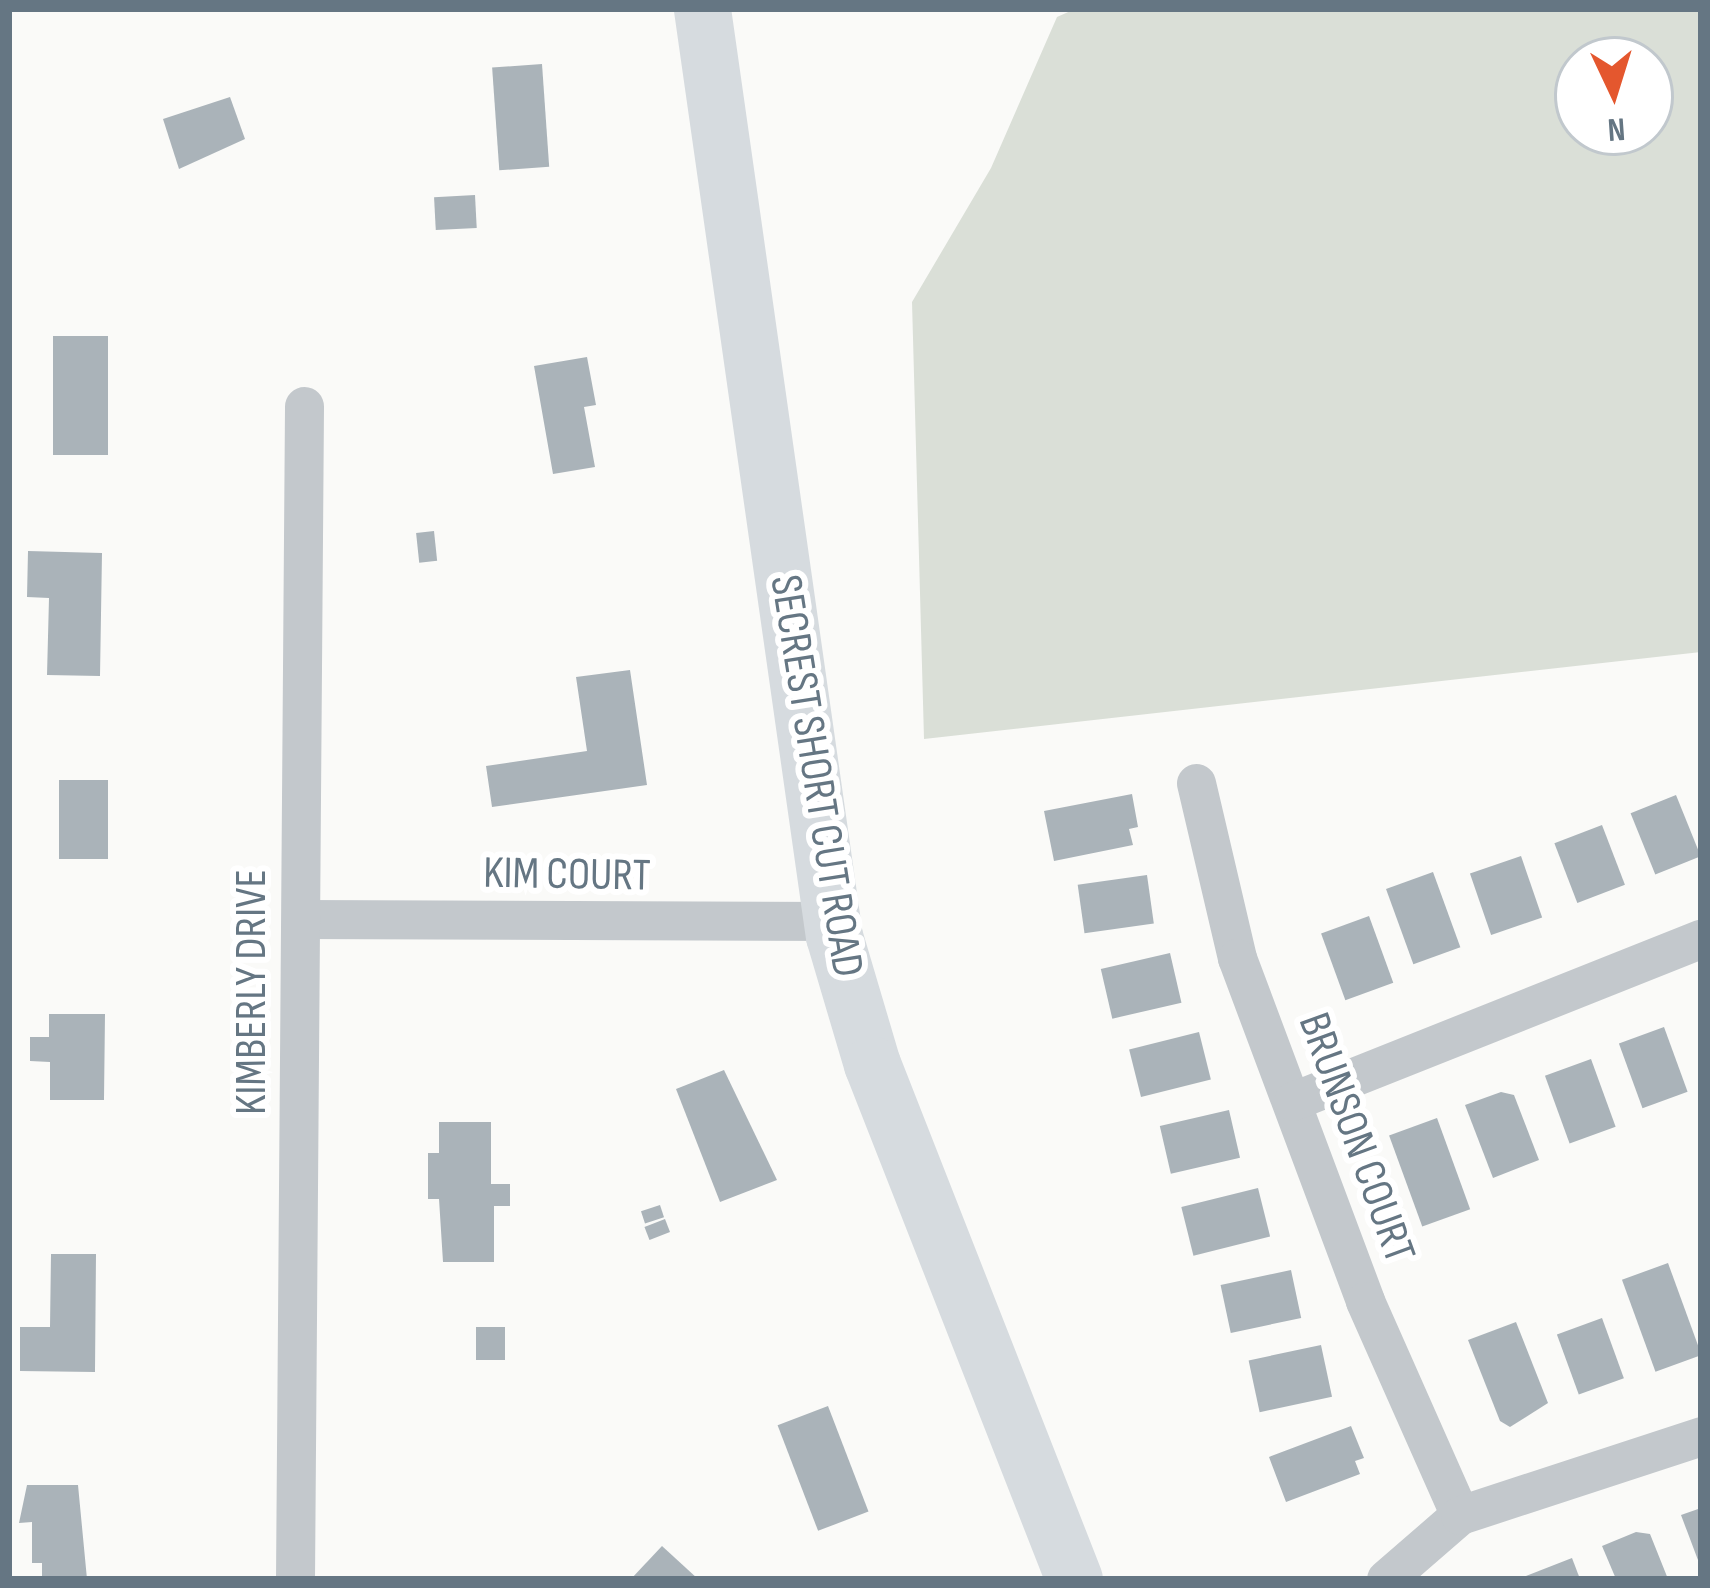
<!DOCTYPE html>
<html>
<head>
<meta charset="utf-8">
<style>
  body { margin:0 }
  #map { position:relative; width:1710px; height:1588px; overflow:hidden; background:#fafaf8; font-family:"Sofia Sans Condensed",sans-serif }
  div>[style] { position:absolute }
  .green>* { inset:0; background:#dadfd7 }
  .building>* { inset:0; background:#aab3b9; transform-origin:0 0 }
  .street>* { height:39px; margin:-19.5px; padding:0 19.5px; transform-origin:19.5px; border-radius:19.5px; background:#c3c8cc }
  .secondary>* { height:57px; margin:-28.5px; padding:0 28.5px; transform-origin:28.5px; border-radius:28.5px; background:#d6dbdf }
  span { translate:-50% -50%; white-space:nowrap; text-align:center; line-height:1.15; -webkit-text-stroke:12px #fff; paint-order:stroke }
  .street-label { font-size:45px; color:#657683 }
  .frame { position:absolute; inset:0; border:12px solid #657683; pointer-events:none }
  .north { position:absolute; left:1554px; top:36px; width:120px; height:120px; box-sizing:border-box; background:#fff; border:3px solid #c1c8cd; border-radius:50%; rotate:176deg; font-size:33px; font-weight:700; line-height:48px; text-align:center; color:#657683 }
  .north::after { content:''; display:block; margin:auto; width:42px; height:54px; background:#e4572e; clip-path:polygon(50% 0,100% 100%,50% 72%,0 100%) }
</style>
</head>
<body>
<div id="map">
  <div class="green">
    <div style="clip-path:polygon(evenodd,1075px 9px,1701px 9px,1701px 652px,924px 739px,912px 302px,991px 168px,1057px 17px,1075px 9px,1578px 60px,1650px 60px,1650px 132px,1578px 132px,1578px 60px)"></div>
  </div>
  <div class="building">
    <div style="left:542px;top:64px;width:103px;height:50px;rotate:86deg"></div>
    <div style="clip-path:polygon(230px 97px,245px 139px,179px 169px,163px 119px)"></div>
    <div style="left:475px;top:195px;width:33px;height:41px;rotate:87deg"></div>
    <div style="left:53px;top:336px;width:55px;height:119px"></div>
    <div style="clip-path:polygon(587px 357px,596px 405px,584px 407px,595px 467px,553px 474px,534px 366px)"></div>
    <div style="left:434px;top:531px;width:30px;height:18px;rotate:84deg"></div>
    <div style="clip-path:polygon(28px 551px,102px 553px,100px 676px,47px 675px,49px 598px,27px 597px)"></div>
    <div style="clip-path:polygon(630px 670px,647px 785px,492px 807px,486px 766px,587px 751px,576px 677px)"></div>
    <div style="left:59px;top:780px;width:49px;height:79px"></div>
    <div style="clip-path:polygon(1132px 794px,1138px 827px,1129px 829px,1133px 845px,1054px 861px,1044px 811px)"></div>
    <div style="left:1676px;top:795px;width:66px;height:49px;rotate:68deg"></div>
    <div style="left:1602px;top:825px;width:64px;height:51px;rotate:69deg"></div>
    <div style="left:1521px;top:856px;width:65px;height:54px;rotate:71deg"></div>
    <div style="left:1433px;top:872px;width:80px;height:50px;rotate:70deg"></div>
    <div style="left:1147px;top:875px;width:49px;height:70px;rotate:82deg"></div>
    <div style="left:1369px;top:916px;width:71px;height:51px;rotate:70deg"></div>
    <div style="left:1170px;top:953px;width:51px;height:71px;rotate:77deg"></div>
    <div style="clip-path:polygon(49px 1014px,105px 1014px,104px 1100px,50px 1100px,50px 1062px,30px 1061px,30px 1037px,49px 1037px)"></div>
    <div style="left:1664px;top:1027px;width:69px;height:48px;rotate:70deg"></div>
    <div style="left:1199px;top:1032px;width:49px;height:72px;rotate:76deg"></div>
    <div style="left:1591px;top:1059px;width:72px;height:49px;rotate:70deg"></div>
    <div style="clip-path:polygon(724px 1070px,777px 1180px,720px 1202px,676px 1089px)"></div>
    <div style="clip-path:polygon(1501px 1092px,1514px 1095px,1539px 1160px,1493px 1178px,1465px 1105px)"></div>
    <div style="left:1229px;top:1110px;width:49px;height:71px;rotate:77deg"></div>
    <div style="left:1437px;top:1118px;width:97px;height:51px;rotate:70deg"></div>
    <div style="clip-path:polygon(439px 1122px,491px 1122px,491px 1184px,510px 1184px,510px 1206px,494px 1206px,494px 1262px,443px 1262px,439px 1199px,428px 1199px,428px 1153px,439px 1153px)"></div>
    <div style="left:1258px;top:1188px;width:50px;height:79px;rotate:76deg"></div>
    <div style="left:660px;top:1205px;width:13px;height:20px;rotate:72deg"></div>
    <div style="left:665px;top:1219px;width:14px;height:22px;rotate:69deg"></div>
    <div style="clip-path:polygon(51px 1254px,96px 1254px,95px 1372px,20px 1371px,20px 1327px,50px 1327px)"></div>
    <div style="left:1668px;top:1263px;width:98px;height:49px;rotate:70deg"></div>
    <div style="left:1291px;top:1270px;width:49px;height:72px;rotate:78deg"></div>
    <div style="left:1602px;top:1318px;width:64px;height:48px;rotate:70deg"></div>
    <div style="clip-path:polygon(1516px 1322px,1548px 1403px,1510px 1427px,1500px 1421px,1468px 1340px)"></div>
    <div style="left:476px;top:1327px;width:29px;height:33px"></div>
    <div style="left:1321px;top:1345px;width:53px;height:74px;rotate:78deg"></div>
    <div style="left:828px;top:1406px;width:113px;height:54px;rotate:69deg"></div>
    <div style="clip-path:polygon(1351px 1426px,1364px 1458px,1355px 1461px,1360px 1474px,1286px 1502px,1269px 1457px)"></div>
    <div style="clip-path:polygon(27px 1485px,78px 1485px,87px 1579px,42px 1579px,42px 1563px,32px 1563px,32px 1522px,19px 1523px)"></div>
    <div style="clip-path:polygon(1701px 1508px,1701px 1568px,1681px 1515px)"></div>
    <div style="clip-path:polygon(1636px 1532px,1650px 1534px,1668px 1579px,1616px 1579px,1602px 1546px)"></div>
    <div style="clip-path:polygon(662px 1546px,698px 1579px,631px 1579px)"></div>
    <div style="clip-path:polygon(1572px 1558px,1580px 1579px,1518px 1579px)"></div>
  </div>
  <div class="street">
    <div style="left:1196px;top:783px;width:180px;rotate:76.8deg"></div>
    <div style="left:1237px;top:958px;width:366px;rotate:69.5deg"></div>
    <div style="left:1365px;top:1301px;width:234px;rotate:66.1deg"></div>
    <div style="left:301px;top:919px;width:531px;rotate:0.22deg"></div>
    <div style="left:1293px;top:1101px;width:439px;rotate:-21.7deg"></div>
    <div style="left:295px;top:1579px;width:1173px;rotate:-89.56deg"></div>
    <div style="left:1386px;top:1579px;width:98px;rotate:-40.9deg"></div>
    <div style="left:1460px;top:1515px;width:254px;rotate:-18.1deg"></div>
  </div>
  <div class="secondary">
    <div style="left:702px;top:9px;width:936px;rotate:81.9deg"></div>
    <div style="left:834px;top:936px;width:134px;rotate:73.5deg"></div>
    <div style="left:872px;top:1064px;width:553px;rotate:68.58deg"></div>
  </div>
  <div class="street-label">
    <span style="left:816px;top:776px;rotate:81deg">SECREST SHORT CUT ROAD</span>
    <span style="left:567px;top:875px;rotate:1deg">KIM COURT</span>
    <span style="left:252px;top:992px;rotate:-90deg">KIMBERLY DRIVE</span>
    <span style="left:1356px;top:1138px;rotate:70deg">BRUNSON COURT</span>
  </div>
  <div class="frame"></div>
  <div class="north">N</div>
</div>
</body>
</html>
